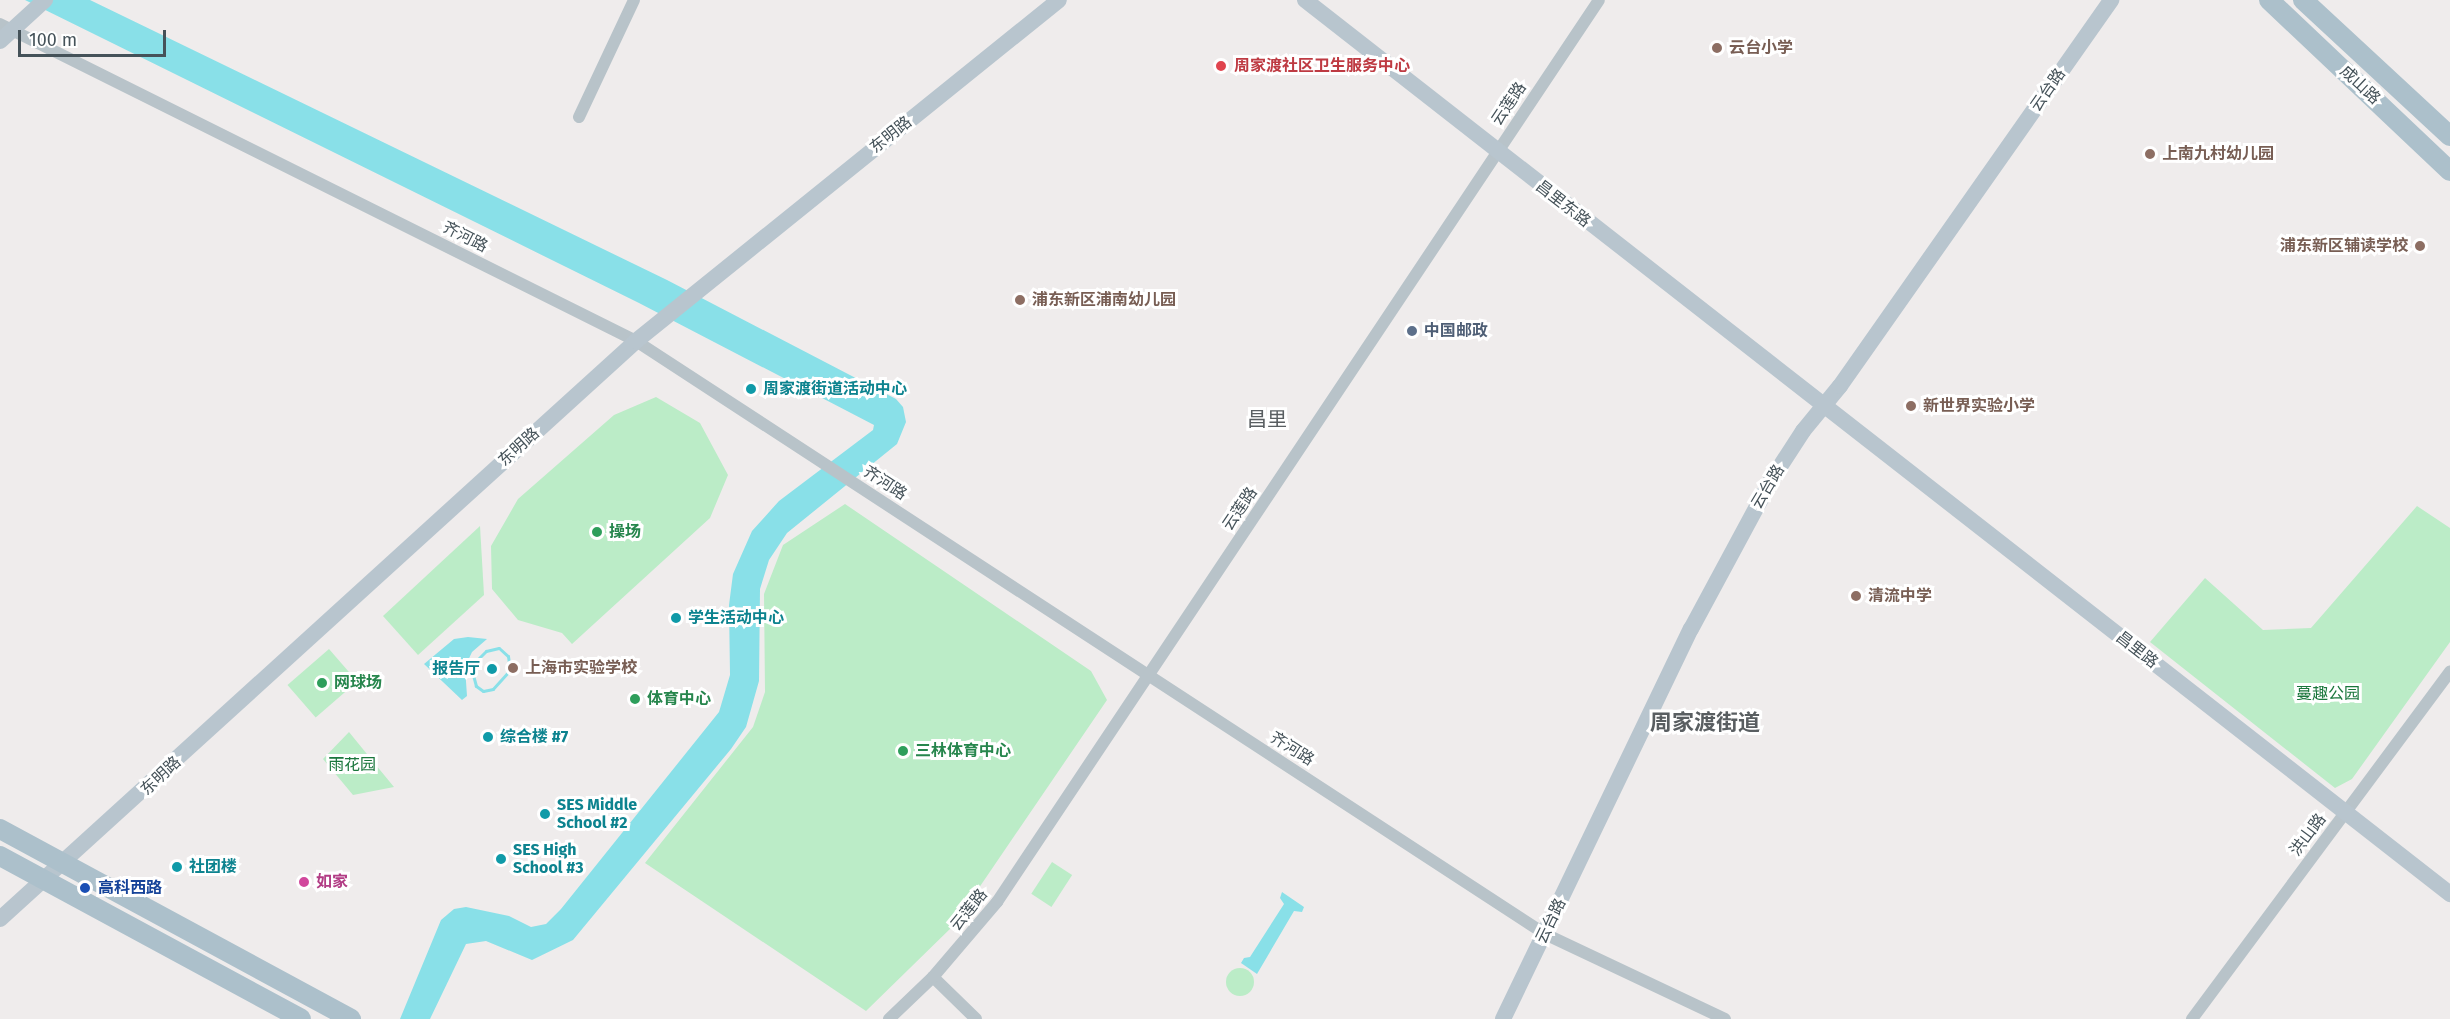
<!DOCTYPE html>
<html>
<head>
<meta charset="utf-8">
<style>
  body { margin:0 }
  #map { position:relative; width:2450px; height:1019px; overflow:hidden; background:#efecec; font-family:"Fira Sans","Noto Sans SC",sans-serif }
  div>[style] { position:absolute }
  .green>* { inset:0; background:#bbecc7; transform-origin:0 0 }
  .round { border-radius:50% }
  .water>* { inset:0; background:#89e0e8 }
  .stream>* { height:3px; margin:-1.5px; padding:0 1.5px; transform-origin:1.5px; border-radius:1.5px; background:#89e0e8 }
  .street>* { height:12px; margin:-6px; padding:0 6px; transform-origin:6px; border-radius:6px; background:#b8c3c9 }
  .secondary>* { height:16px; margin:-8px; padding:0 8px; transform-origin:8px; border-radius:8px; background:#b8c5ce }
  .primary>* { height:20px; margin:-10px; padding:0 10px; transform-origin:10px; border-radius:10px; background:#acc0cb }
  .dots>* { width:16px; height:16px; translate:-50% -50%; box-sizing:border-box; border:3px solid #fff; border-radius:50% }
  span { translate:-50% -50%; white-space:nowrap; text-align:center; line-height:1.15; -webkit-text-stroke:6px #fff; paint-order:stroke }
  .education-label { font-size:16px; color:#785e54; font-weight:700 }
  .left { translate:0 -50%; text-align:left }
  .right { translate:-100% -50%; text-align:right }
  .health-label { font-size:16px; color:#be3a42; font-weight:700 }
  .street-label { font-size:16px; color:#455259 }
  .service-label { font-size:16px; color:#4e5e75; font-weight:700 }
  .culture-label { font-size:16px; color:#0d838f; font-weight:700 }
  .leisure-label { font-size:16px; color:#27864d; font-weight:700 }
  .park-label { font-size:16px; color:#1a763c }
  .hotel-label { font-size:16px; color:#b23c85; font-weight:700 }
  .transit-label { font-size:16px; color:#164399; font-weight:700 }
  .quarter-label { font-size:20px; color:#595e61 }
  .district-label { font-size:22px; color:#595e61; font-weight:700 }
  .scale { position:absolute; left:18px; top:30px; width:148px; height:27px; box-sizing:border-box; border:3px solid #455259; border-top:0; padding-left:8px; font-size:18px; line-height:21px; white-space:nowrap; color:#455259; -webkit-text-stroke:4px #fff; paint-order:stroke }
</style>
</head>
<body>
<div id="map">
  <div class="green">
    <div style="clip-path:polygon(656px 397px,700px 423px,728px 475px,710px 518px,572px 644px,562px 633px,518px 620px,492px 589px,491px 546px,518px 499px,614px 415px)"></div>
    <div style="clip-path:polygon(845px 504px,1091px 671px,1107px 700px,953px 926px,866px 1011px,645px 863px,753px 727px,765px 692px,764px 594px,783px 545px)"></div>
    <div style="clip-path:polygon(2417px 506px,2450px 528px,2450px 642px,2352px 779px,2335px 788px,2150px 642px,2205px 578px,2263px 630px,2311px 628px)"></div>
    <div style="clip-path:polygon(480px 526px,484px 595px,418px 655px,383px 616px)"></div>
    <div style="left:329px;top:649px;width:43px;height:55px;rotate:49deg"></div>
    <div style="clip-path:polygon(349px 732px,380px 770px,394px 787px,353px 795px,323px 759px)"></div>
    <div style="left:1052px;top:862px;width:24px;height:38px;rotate:33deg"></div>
    <div class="round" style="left:1226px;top:968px;width:28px;height:28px"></div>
  </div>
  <div class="water">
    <div style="clip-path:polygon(25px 0,90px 0,667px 280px,896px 399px,903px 407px,906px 422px,897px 444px,787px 533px,769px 560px,760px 589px,759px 681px,746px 727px,731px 749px,573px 940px,532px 960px,486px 941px,466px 944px,430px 1019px,400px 1019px,441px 920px,454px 909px,466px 907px,509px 916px,531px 927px,546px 924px,561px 909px,719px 712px,730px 675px,729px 605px,733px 574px,752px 531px,779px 501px,873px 430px,874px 425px,639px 303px)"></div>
    <div style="clip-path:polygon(468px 637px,487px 639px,472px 652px,465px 667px,467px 696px,462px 700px,424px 664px,454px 639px)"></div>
    <div style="clip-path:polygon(1282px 892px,1304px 907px,1302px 912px,1294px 911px,1257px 974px,1241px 963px,1244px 958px,1250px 957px,1284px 904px,1280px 898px)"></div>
  </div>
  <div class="stream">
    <div style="left:499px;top:648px;width:12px;rotate:42deg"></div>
    <div style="left:508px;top:656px;width:14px;rotate:82deg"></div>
    <div style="left:510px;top:670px;width:25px;rotate:132deg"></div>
    <div style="left:493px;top:689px;width:10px;rotate:169deg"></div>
    <div style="left:483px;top:691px;width:9px;rotate:-144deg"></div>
    <div style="left:476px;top:686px;width:11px;rotate:-105deg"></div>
    <div style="left:473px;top:675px;width:16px;rotate:-75deg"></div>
    <div style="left:477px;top:660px;width:13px;rotate:-45deg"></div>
    <div style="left:486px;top:651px;width:13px;rotate:-13deg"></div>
  </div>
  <div class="street">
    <div style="left:0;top:24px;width:711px;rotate:26.49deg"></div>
    <div style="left:636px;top:341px;width:1085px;rotate:33.12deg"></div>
    <div style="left:1545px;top:934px;width:199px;rotate:25.3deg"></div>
    <div style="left:579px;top:117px;width:129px;rotate:-64.8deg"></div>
    <div style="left:933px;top:977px;width:60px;rotate:44.3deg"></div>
    <div style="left:889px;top:1019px;width:61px;rotate:-43.7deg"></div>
    <div style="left:933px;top:977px;width:99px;rotate:-49.5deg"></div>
    <div style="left:997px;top:902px;width:1084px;rotate:-56.28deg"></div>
    <div style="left:2192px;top:1019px;width:433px;rotate:-53.4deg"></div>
  </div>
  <div class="secondary">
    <div style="left:1305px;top:0;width:1453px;rotate:37.98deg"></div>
    <div style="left:0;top:41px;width:61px;rotate:-42.3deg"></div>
    <div style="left:0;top:919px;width:859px;rotate:-42.26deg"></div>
    <div style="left:636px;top:341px;width:543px;rotate:-38.87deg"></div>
    <div style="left:1503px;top:1019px;width:433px;rotate:-64.3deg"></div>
    <div style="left:1691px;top:629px;width:167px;rotate:-61.7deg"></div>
    <div style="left:1770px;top:482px;width:61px;rotate:-57.1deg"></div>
    <div style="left:1803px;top:431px;width:58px;rotate:-50.6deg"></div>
    <div style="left:1840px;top:386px;width:472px;rotate:-54.9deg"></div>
  </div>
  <div class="primary">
    <div style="left:2269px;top:0;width:249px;rotate:43.4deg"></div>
    <div style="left:2303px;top:0;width:200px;rotate:42.8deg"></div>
    <div style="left:0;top:829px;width:399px;rotate:28.4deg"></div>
    <div style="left:0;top:856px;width:342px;rotate:28.4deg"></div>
  </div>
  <div class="dots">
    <div style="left:1717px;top:48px;background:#8d6e63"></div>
    <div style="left:1221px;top:66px;background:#e0444e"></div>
    <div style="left:2150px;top:154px;background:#8d6e63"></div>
    <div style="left:2420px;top:246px;background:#8d6e63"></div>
    <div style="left:1020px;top:300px;background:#8d6e63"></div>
    <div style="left:1412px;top:331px;background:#5c6f8a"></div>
    <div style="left:751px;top:389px;background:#0f9aa8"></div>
    <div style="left:1911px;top:406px;background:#8d6e63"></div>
    <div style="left:597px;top:532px;background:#2e9e5b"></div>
    <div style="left:1856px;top:596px;background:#8d6e63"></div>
    <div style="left:676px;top:618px;background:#0f9aa8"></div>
    <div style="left:513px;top:668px;background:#8d6e63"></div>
    <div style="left:492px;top:669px;background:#0f9aa8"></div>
    <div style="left:322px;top:683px;background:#2e9e5b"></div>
    <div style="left:635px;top:699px;background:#2e9e5b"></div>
    <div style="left:488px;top:737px;background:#0f9aa8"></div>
    <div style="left:903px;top:751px;background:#2e9e5b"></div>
    <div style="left:545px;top:814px;background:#0f9aa8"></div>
    <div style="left:501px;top:859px;background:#0f9aa8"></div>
    <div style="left:177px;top:867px;background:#0f9aa8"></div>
    <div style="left:304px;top:882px;background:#d1479c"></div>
    <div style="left:85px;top:888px;background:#1a4fb4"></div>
  </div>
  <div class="education-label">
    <span class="left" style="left:1729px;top:48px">云台小学</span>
    <span class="left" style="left:2162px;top:154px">上南九村幼儿园</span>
    <span class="right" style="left:2408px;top:246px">浦东新区辅读学校</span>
    <span class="left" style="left:1032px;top:300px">浦东新区浦南幼儿园</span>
    <span class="left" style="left:1923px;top:406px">新世界实验小学</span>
    <span class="left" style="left:1868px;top:596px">清流中学</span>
    <span class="left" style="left:525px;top:668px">上海市实验学校</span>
  </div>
  <div class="health-label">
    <span class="left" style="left:1234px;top:66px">周家渡社区卫生服务中心</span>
  </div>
  <div class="street-label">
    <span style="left:2360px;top:85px;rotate:43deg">成山路</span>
    <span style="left:2048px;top:90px;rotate:-55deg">云台路</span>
    <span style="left:1509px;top:104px;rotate:-56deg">云莲路</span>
    <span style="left:891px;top:135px;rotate:-39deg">东明路</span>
    <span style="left:1563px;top:204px;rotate:38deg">昌里东路</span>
    <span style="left:465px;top:237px;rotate:27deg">齐河路</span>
    <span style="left:519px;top:447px;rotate:-42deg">东明路</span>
    <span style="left:885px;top:483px;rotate:33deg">齐河路</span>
    <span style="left:1768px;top:487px;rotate:-59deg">云台路</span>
    <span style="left:1240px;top:509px;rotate:-56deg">云莲路</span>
    <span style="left:2137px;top:650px;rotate:38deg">昌里路</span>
    <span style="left:1292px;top:749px;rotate:32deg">齐河路</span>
    <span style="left:161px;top:776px;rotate:-43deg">东明路</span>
    <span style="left:2308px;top:835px;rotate:-53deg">洪山路</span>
    <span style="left:969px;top:910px;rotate:-51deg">云莲路</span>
    <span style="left:1551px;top:921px;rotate:-64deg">云台路</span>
  </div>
  <div class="service-label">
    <span class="left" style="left:1424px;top:331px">中国邮政</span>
  </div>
  <div class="culture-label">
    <span class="left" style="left:763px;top:389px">周家渡街道活动中心</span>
    <span class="left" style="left:688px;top:618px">学生活动中心</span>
    <span class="right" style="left:480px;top:669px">报告厅</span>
    <span class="left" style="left:500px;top:737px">综合楼 #7</span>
    <span class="left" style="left:557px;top:814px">SES Middle<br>School #2</span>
    <span class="left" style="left:513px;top:859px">SES High<br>School #3</span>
    <span class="left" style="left:189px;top:867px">社团楼</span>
  </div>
  <div class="leisure-label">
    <span class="left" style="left:609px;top:532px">操场</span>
    <span class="left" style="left:334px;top:683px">网球场</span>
    <span class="left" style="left:647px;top:699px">体育中心</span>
    <span class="left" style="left:915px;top:751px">三林体育中心</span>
  </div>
  <div class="park-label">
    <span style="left:2328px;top:694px">蔓趣公园</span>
    <span style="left:352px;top:765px">雨花园</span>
  </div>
  <div class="hotel-label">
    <span class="left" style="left:316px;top:882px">如家</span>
  </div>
  <div class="transit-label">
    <span class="left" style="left:98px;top:888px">高科西路</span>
  </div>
  <div class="quarter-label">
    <span style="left:1267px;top:419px">昌里</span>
  </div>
  <div class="district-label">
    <span style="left:1705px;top:723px">周家渡街道</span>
  </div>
  <div class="scale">100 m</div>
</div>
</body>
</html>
